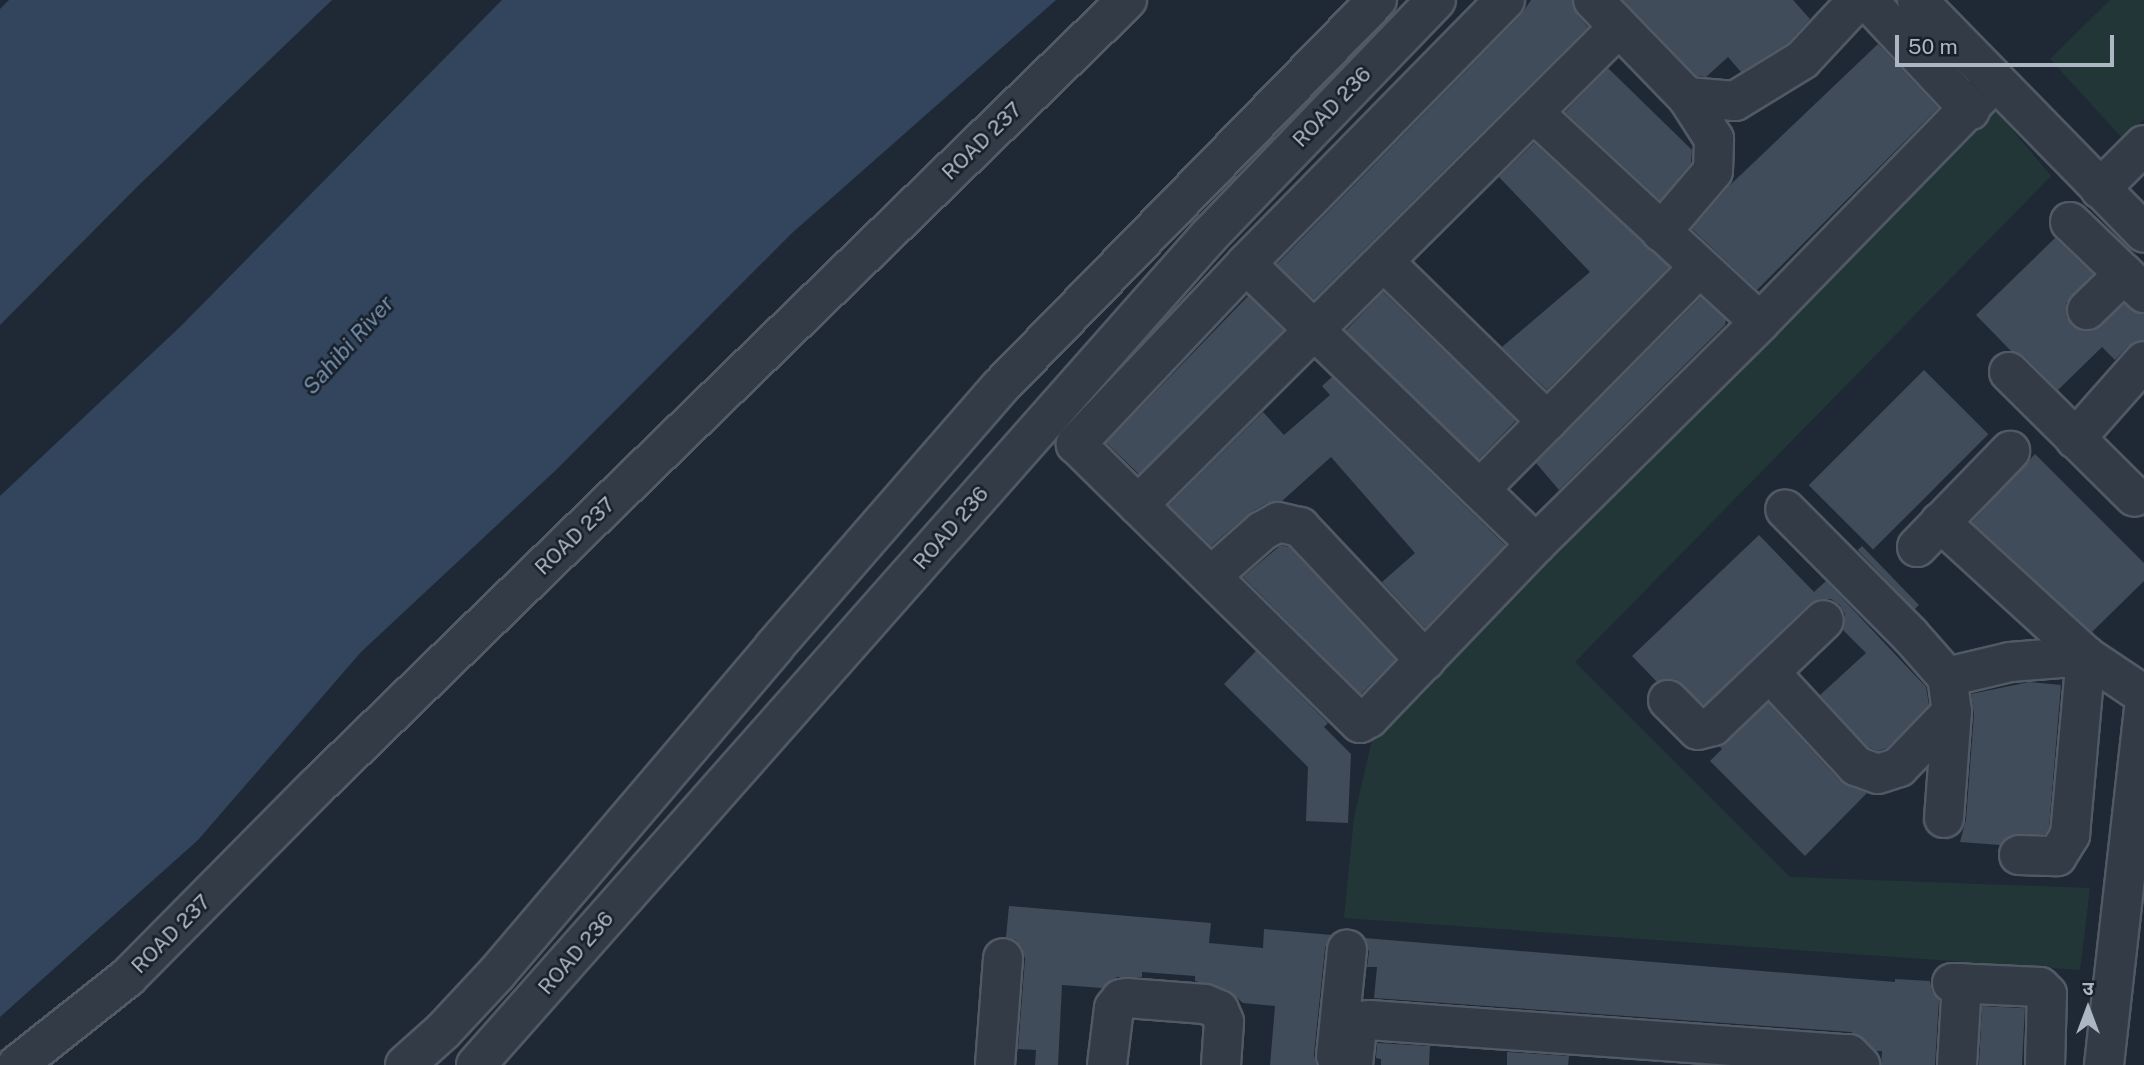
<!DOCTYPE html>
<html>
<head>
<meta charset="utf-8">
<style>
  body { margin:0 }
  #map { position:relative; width:2144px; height:1065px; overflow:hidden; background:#1f2935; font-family:"Public Sans","Noto Sans Devanagari",sans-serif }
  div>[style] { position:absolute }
  .green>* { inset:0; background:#223637 }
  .water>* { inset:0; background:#33455d }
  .building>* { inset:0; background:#404c5a; transform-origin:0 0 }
  .roads { filter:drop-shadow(2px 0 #505964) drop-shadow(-2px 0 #505964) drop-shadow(0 2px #505964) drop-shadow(0 -2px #505964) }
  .minor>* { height:38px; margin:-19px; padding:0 19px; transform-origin:19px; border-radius:19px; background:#333b46 }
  span { translate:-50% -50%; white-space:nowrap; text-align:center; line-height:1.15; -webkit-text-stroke:5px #18202a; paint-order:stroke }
  .street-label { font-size:21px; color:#adb6c3 }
  .water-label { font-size:23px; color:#758dab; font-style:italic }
  .north { position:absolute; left:2053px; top:974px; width:70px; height:70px; -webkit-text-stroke:5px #18202a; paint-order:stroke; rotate:0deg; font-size:19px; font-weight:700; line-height:28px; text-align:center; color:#adb6c3 }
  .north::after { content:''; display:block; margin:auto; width:24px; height:32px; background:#adb6c3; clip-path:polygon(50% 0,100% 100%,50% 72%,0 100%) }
  .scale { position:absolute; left:1895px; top:35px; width:219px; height:32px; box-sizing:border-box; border:4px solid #adb6c3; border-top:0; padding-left:9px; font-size:21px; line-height:24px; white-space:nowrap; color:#adb6c3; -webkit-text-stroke:5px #18202a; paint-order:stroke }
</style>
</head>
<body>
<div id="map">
  <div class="green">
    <div style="clip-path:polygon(2110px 0,2144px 0,2144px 119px,2123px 139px,2050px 59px)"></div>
    <div style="clip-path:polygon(1993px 107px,2051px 176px,1575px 662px,1790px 877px,2090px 888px,2080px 970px,1344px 918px,1354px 818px,1372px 740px)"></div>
  </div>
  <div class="water">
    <div style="clip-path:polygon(9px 0,332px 0,139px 185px,0 325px,0 9px)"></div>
    <div style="clip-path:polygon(502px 0,1056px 0,792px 233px,557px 469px,361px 652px,198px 840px,0 1017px,0 496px,180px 327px)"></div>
  </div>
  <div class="building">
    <div style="clip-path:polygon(1531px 0,1572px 0,1577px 15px,1588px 27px,1314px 299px,1277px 264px,1521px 15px)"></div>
    <div style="clip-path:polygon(1623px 0,1793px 0,1810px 19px,1788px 43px,1741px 72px,1728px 57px,1706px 77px,1697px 76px)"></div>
    <div style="clip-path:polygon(1878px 44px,1938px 108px,1757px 290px,1692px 229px,1729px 186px)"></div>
    <div style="clip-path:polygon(1608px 68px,1692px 150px,1691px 163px,1660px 200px,1565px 112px)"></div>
    <div style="clip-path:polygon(1534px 143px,1669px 267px,1547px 390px,1502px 347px,1590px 272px,1499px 177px)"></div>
    <div style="clip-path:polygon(2055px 238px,2093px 274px,2066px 303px,2066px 316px,2072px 326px,2082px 331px,2093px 331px,2124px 304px,2144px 315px,2144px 340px,2128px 346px,2115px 360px,2102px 347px,2058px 390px,2024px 356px,2011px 351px,1976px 315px)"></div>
    <div style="left:1383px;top:292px;width:185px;height:54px;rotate:44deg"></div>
    <div style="left:1248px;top:296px;width:49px;height:204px;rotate:44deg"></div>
    <div style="clip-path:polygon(1701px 297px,1726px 320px,1725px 325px,1559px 490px,1536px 463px)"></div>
    <div style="left:1924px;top:370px;width:91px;height:163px;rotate:45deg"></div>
    <div style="clip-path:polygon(1332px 377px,1505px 545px,1425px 628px,1382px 582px,1415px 553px,1331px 457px,1282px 501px,1267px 503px,1251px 512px,1211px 546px,1169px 505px,1263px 412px,1284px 435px,1330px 395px,1322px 386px)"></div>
    <div style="clip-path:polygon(2035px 454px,2144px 563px,2144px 581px,2092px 632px,1972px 522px)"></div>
    <div style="clip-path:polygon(1759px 535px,1814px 592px,1826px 581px,1926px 687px,1929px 705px,1887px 748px,1878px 751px,1868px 747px,1820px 695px,1866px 653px,1843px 630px,1845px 614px,1840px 605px,1831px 599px,1820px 599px,1809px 604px,1704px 705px,1674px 679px,1657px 682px,1632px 656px)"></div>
    <div style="clip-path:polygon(1281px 545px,1289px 547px,1395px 660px,1361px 694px,1243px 577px)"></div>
    <div style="left:1862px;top:546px;width:82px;height:6px;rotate:46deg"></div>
    <div style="clip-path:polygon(1256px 651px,1328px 723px,1324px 727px,1351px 754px,1348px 823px,1306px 821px,1308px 767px,1224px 684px)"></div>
    <div style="clip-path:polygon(2029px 682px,2061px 685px,2049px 828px,2045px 834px,2009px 836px,2000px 845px,1960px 842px,1966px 820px,1974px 714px,1971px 694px)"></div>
    <div style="clip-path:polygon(1768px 703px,1840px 781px,1867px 793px,1805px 856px,1710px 761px,1722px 749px,1720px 747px)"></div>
    <div style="clip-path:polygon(1009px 906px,1211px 923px,1209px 943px,1263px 948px,1264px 929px,1332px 935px,1325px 948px,1314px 1054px,1316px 1065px,1270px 1065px,1275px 1006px,1243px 1003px,1228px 990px,1195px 981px,1195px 976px,1142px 972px,1142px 977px,1117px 977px,1102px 988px,1062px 985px,1058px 1065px,1035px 1065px,1036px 1050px,1018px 1049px,1025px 959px,1022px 948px,1016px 940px,1006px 937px)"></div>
    <div style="clip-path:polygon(1364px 938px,1895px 982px,1895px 979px,1930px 981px,1932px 992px,1939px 1000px,1935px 1065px,1881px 1065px,1882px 1051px,1876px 1051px,1864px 1039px,1851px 1032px,1374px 998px,1377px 967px,1367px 967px,1369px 952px)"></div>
    <div style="left:1982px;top:1006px;width:43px;height:59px;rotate:3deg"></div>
    <div style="clip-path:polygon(1377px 1043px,1430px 1046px,1429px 1065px,1381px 1065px,1381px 1059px,1376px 1058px)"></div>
    <div style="clip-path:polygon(1507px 1052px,1569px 1056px,1568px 1065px,1507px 1065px)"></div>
  </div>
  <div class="roads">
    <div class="minor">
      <div style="left:1505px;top:0;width:370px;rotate:134.5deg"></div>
      <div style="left:1246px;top:264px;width:248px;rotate:133.4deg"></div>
      <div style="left:1076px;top:444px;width:398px;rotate:44.5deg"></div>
      <div style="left:1360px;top:723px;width:10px;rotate:-29deg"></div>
      <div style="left:1369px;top:718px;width:241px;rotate:-46.2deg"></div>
      <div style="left:1536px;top:544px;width:315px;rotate:-44.7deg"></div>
      <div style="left:1760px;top:322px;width:335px;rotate:-45.7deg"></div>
      <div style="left:1593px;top:0;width:135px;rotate:45.9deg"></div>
      <div style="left:1687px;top:97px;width:48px;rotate:4.8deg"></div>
      <div style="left:1735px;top:101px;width:79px;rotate:-31.5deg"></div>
      <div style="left:1802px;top:60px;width:82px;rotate:-47deg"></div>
      <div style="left:1867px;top:0;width:151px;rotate:46.9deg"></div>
      <div style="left:1917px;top:0;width:325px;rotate:45.7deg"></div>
      <div style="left:1535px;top:114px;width:306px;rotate:42.8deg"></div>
      <div style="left:2100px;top:189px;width:62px;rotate:-45deg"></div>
      <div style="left:2070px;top:222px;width:103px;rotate:43.8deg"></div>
      <div style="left:1661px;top:232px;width:80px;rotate:-49.6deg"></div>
      <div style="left:1713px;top:171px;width:32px;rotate:-88deg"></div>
      <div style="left:1714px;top:139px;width:50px;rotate:-122.7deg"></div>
      <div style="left:1384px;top:262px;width:228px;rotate:44.3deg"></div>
      <div style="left:1246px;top:264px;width:403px;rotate:44deg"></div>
      <div style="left:2087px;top:310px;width:52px;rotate:-44.2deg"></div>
      <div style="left:2009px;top:372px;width:177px;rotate:44.8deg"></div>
      <div style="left:2075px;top:439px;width:104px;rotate:-48.5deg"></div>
      <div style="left:1480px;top:489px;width:311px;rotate:-45.3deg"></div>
      <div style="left:1138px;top:505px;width:678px;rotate:-44.82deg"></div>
      <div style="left:1940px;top:522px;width:198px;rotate:42.5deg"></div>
      <div style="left:2086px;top:656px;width:70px;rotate:33.9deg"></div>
      <div style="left:1917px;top:547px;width:134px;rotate:-45.9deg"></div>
      <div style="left:1211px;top:576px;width:68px;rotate:-41.4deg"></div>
      <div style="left:1262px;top:531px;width:18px;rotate:-29deg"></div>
      <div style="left:1278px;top:522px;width:23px;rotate:13deg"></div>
      <div style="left:1300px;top:527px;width:183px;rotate:46.8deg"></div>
      <div style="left:1770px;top:673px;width:127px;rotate:47.2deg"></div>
      <div style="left:1856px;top:766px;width:23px;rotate:20deg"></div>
      <div style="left:1878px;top:774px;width:22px;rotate:-18deg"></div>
      <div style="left:1899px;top:767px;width:76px;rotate:-46.1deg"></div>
      <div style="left:1952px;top:712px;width:35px;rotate:-98deg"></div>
      <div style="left:1947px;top:677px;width:56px;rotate:-131.4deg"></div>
      <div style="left:1910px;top:635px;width:177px;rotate:-134.8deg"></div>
      <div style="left:1947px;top:677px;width:65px;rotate:-13.4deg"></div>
      <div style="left:2010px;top:662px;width:76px;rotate:-4.5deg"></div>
      <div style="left:1668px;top:700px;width:42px;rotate:45deg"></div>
      <div style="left:1698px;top:730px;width:16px;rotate:-15deg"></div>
      <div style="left:1713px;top:726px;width:153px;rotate:-43.7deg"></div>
      <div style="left:1944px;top:818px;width:106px;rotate:-85.7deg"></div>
      <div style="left:2019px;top:855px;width:38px;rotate:2deg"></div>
      <div style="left:2057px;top:856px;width:25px;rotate:-58deg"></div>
      <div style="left:2070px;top:835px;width:180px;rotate:-84.9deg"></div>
      <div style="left:1952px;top:983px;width:88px;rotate:2.6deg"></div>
      <div style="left:2040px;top:987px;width:10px;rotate:45deg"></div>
      <div style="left:2047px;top:994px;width:71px;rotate:91.6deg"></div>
      <div style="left:1336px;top:1056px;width:107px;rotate:-84.1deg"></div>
      <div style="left:17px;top:1065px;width:142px;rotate:-38.4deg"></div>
      <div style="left:128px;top:977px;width:267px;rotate:-45.3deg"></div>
      <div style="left:316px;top:787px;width:1130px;rotate:-44.14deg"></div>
      <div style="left:405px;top:1065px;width:51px;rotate:-41.8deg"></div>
      <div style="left:443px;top:1031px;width:79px;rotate:-47deg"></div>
      <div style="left:497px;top:973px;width:428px;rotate:-49.6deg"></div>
      <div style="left:774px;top:647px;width:344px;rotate:-49deg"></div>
      <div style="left:1000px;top:387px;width:540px;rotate:-45.75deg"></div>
      <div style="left:476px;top:1065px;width:1107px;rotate:-48.52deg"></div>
      <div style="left:1209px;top:236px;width:327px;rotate:-46.1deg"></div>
      <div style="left:995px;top:1065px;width:107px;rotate:-85.7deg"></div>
      <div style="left:1107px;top:1065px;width:57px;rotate:-83deg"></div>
      <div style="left:1114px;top:1008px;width:11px;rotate:-52deg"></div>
      <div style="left:1121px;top:999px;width:6px;rotate:-9deg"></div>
      <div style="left:1127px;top:998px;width:78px;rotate:4.4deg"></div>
      <div style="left:1205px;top:1004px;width:15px;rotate:23deg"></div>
      <div style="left:1219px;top:1010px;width:13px;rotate:67deg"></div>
      <div style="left:1224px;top:1022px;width:43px;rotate:94deg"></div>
      <div style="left:1353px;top:1065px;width:39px;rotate:-84deg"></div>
      <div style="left:1357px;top:1026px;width:7px;rotate:-45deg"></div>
      <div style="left:1362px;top:1021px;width:7px;rotate:-8deg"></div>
      <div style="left:1369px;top:1020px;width:481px;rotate:4.1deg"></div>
      <div style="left:1849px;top:1054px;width:16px;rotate:45deg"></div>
      <div style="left:1957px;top:1065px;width:82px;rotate:-86.5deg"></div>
      <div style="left:2104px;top:1065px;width:361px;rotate:-83.6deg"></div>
    </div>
  </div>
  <div class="street-label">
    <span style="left:1332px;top:107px;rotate:-46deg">ROAD 236</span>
    <span style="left:982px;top:141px;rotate:-44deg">ROAD 237</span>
    <span style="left:951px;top:528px;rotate:-49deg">ROAD 236</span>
    <span style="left:575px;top:536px;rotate:-44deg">ROAD 237</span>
    <span style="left:171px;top:934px;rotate:-45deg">ROAD 237</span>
    <span style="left:576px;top:953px;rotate:-49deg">ROAD 236</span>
  </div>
  <div class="water-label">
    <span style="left:348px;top:345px;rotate:-48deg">Sahibi River</span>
  </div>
  <div class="north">उ</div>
  <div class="scale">50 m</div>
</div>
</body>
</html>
